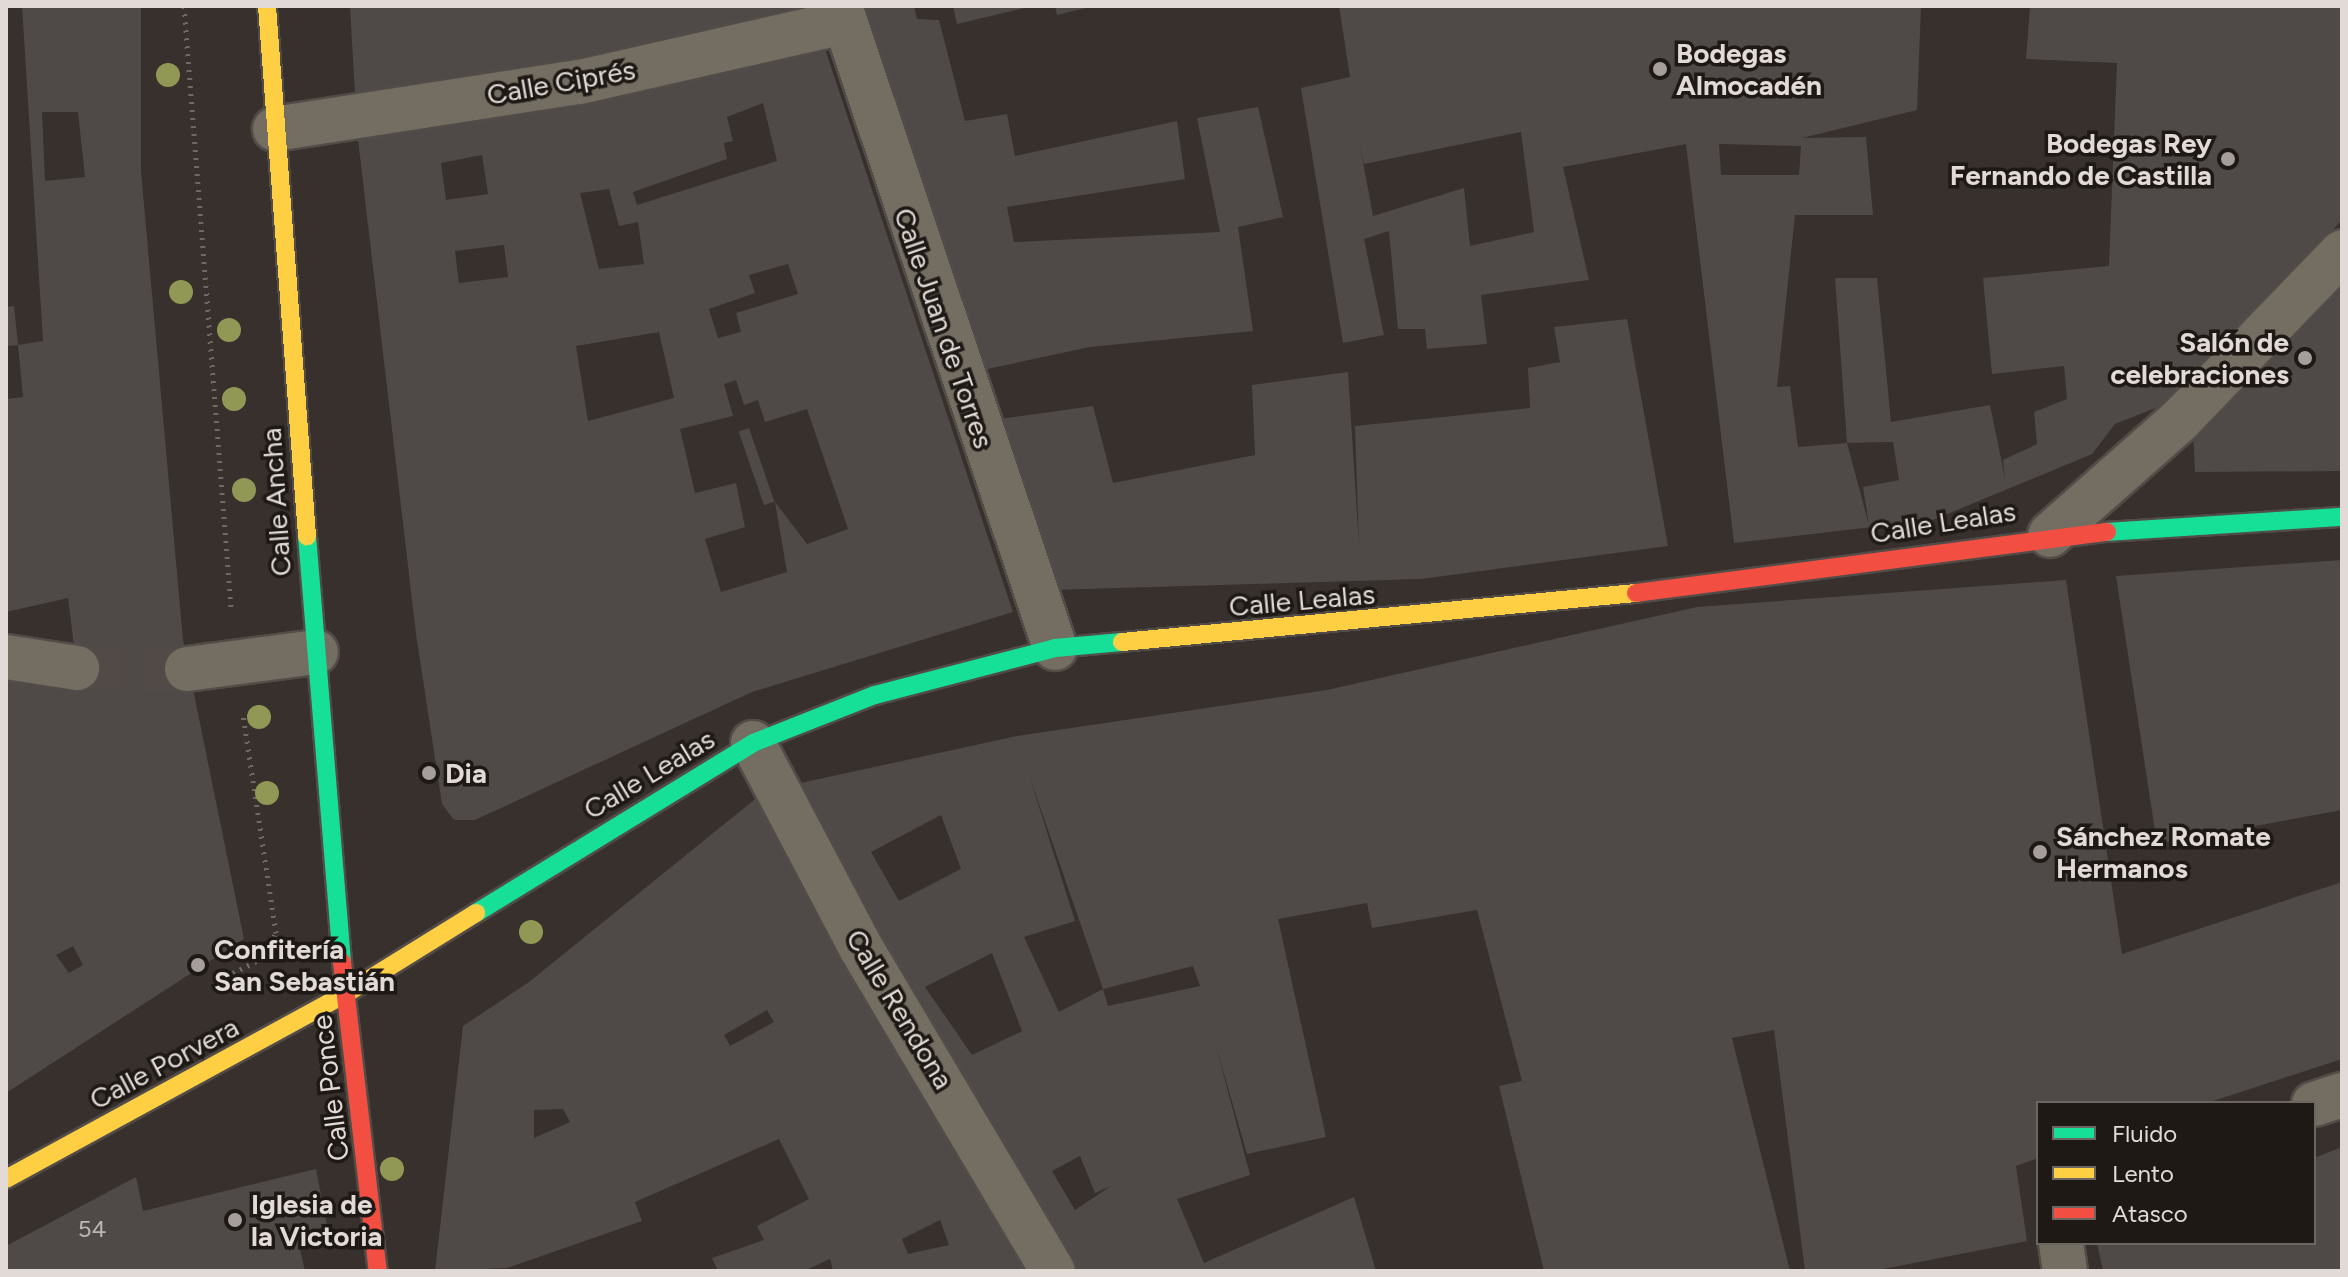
<!DOCTYPE html>
<html>
<head>
<meta charset="utf-8">
<style>
  body { margin:0 }
  #map { position:relative; width:2348px; height:1277px; overflow:hidden; background:#37302c; font-family:Figtree,sans-serif }
  div>[style] { position:absolute }
  .building>* { inset:0; background:#4f4948; transform-origin:0 0 }
  .street-tunnel>* { height:44px; margin-top:-22px; transform-origin:0; background:repeating-linear-gradient(90deg,#514a46 0 44px,transparent 0 66px) }
  .path>* { height:5px; margin-top:-2.5px; transform-origin:0; background:repeating-linear-gradient(90deg,#6e6963 0 2px,transparent 0 8px) }
  .roads { filter:drop-shadow(2px 0 #524c48) drop-shadow(-2px 0 #524c48) drop-shadow(0 2px #524c48) drop-shadow(0 -2px #524c48) }
  .street>* { height:44px; margin:-22px; padding:0 22px; transform-origin:22px; border-radius:22px; background:#736d62 }
  .fast>* { height:18px; margin:-9px; padding:0 9px; transform-origin:9px; border-radius:9px; background:#16e098 }
  .slow>* { height:18px; margin:-9px; padding:0 9px; transform-origin:9px; border-radius:9px; background:#ffcf43 }
  .jam>* { height:18px; margin:-9px; padding:0 9px; transform-origin:9px; border-radius:9px; background:#f24e42 }
  .trees>* { width:24px; height:24px; margin:-12px; border-radius:50%; background:#919754 }
  .dots>* { width:22px; height:22px; translate:-50% -50%; box-sizing:border-box; border:4px solid #1e1915; border-radius:50% }
  span { translate:-50% -50%; white-space:nowrap; text-align:center; line-height:1.15; -webkit-text-stroke:7px #1e1915; paint-order:stroke }
  .number-label { font-size:24px; color:#bdb6b2 }
  .number-label span { -webkit-text-stroke-width:0 }
  .poi-label { font-size:28px; color:#e2dad6; font-weight:700 }
  .left { translate:0 -50%; text-align:left }
  .right { translate:-100% -50%; text-align:right }
  .street-label { font-size:28px; color:#e2dad6 }
  .frame { position:absolute; inset:0; border:8px solid #e2dad6; pointer-events:none }
  .legend { position:absolute; left:2036px; top:1101px; width:280px; height:144px; box-sizing:border-box; background:#1e1915; border:2px solid #6c6662; margin:0; padding:10px 14px; list-style:none; font-size:24px; color:#e2dad6 }
  .legend li { display:flex; align-items:center; gap:16px; height:40px }
  .legend b { width:40px; border:2px solid #6c6662 }
</style>
</head>
<body>
<div id="map">
  <div class="building">
    <div style="clip-path:polygon(evenodd,22px 6px,141px 6px,141px 171px,183px 640px,244px 939px,6px 1093px,6px 675px,79px 686px,68px 598px,6px 612px,6px 399px,23px 397px,18px 345px,43px 341px,22px 6px,42px 112px,78px 112px,85px 177px,45px 181px,42px 112px,22px 6px,73px 946px,83px 965px,69px 973px,56px 955px,73px 946px)"></div>
    <div style="clip-path:polygon(350px 6px,814px 6px,818px 20px,356px 111px)"></div>
    <div style="clip-path:polygon(853px 6px,914px 6px,917px 19px,939px 20px,965px 121px,1007px 114px,1015px 156px,1177px 121px,1185px 179px,1007px 207px,1014px 242px,1220px 232px,1197px 118px,1258px 107px,1283px 217px,1238px 227px,1253px 331px,1090px 347px,978px 371px)"></div>
    <div style="clip-path:polygon(953px 6px,1029px 6px,1029px 7px,957px 24px)"></div>
    <div style="clip-path:polygon(1055px 6px,1090px 6px,1090px 7px,1057px 15px)"></div>
    <div style="clip-path:polygon(evenodd,1339px 6px,1921px 6px,1917px 110px,1802px 138px,1866px 137px,1873px 215px,1795px 215px,1777px 387px,1790px 386px,1798px 447px,1847px 443px,1835px 278px,1877px 278px,1891px 422px,1990px 405px,2005px 478px,2003px 460px,2037px 444px,2034px 412px,2067px 399px,2064px 366px,1992px 374px,1983px 278px,2109px 266px,2117px 63px,2026px 59px,2030px 6px,2342px 6px,2342px 220px,2163px 405px,2115px 424px,2092px 454px,1933px 520px,1734px 543px,1686px 144px,1563px 167px,1589px 280px,1481px 295px,1487px 344px,1427px 349px,1425px 329px,1398px 329px,1389px 231px,1364px 239px,1384px 335px,1343px 343px,1301px 88px,1350px 77px,1339px 6px,1521px 132px,1534px 232px,1470px 246px,1464px 188px,1373px 216px,1360px 145px,1364px 164px,1521px 132px,1339px 6px,1719px 144px,1801px 146px,1799px 175px,1721px 175px,1719px 144px,1339px 6px,1893px 442px,1899px 480px,1863px 487px,1869px 525px,1847px 443px,1893px 442px)"></div>
    <div style="clip-path:polygon(evenodd,821px 37px,1013px 612px,752px 692px,475px 820px,454px 820px,442px 804px,416px 634px,357px 131px,821px 37px,763px 103px,777px 161px,637px 205px,633px 192px,727px 159px,724px 143px,733px 141px,727px 117px,763px 103px,821px 37px,482px 155px,488px 194px,446px 200px,441px 163px,482px 155px,821px 37px,609px 189px,619px 226px,638px 222px,644px 264px,599px 269px,580px 193px,609px 189px,821px 37px,504px 245px,508px 277px,459px 283px,455px 251px,504px 245px,821px 37px,788px 264px,798px 294px,736px 313px,741px 332px,718px 338px,709px 309px,755px 293px,749px 275px,788px 264px,821px 37px,659px 332px,674px 398px,588px 421px,576px 346px,659px 332px,821px 37px,736px 380px,744px 405px,758px 400px,765px 422px,807px 409px,848px 529px,807px 544px,775px 502px,787px 572px,721px 592px,705px 539px,745px 527px,736px 483px,695px 493px,680px 429px,733px 416px,724px 384px,736px 380px)"></div>
    <div style="clip-path:polygon(2342px 286px,2342px 471px,2195px 472px,2193px 430px)"></div>
    <div style="clip-path:polygon(14px 306px,18px 345px,6px 346px,6px 307px)"></div>
    <div style="clip-path:polygon(1627px 319px,1668px 546px,1421px 579px,1051px 590px,993px 420px,1093px 406px,1113px 483px,1255px 455px,1252px 385px,1348px 372px,1359px 545px,1355px 426px,1530px 408px,1528px 368px,1560px 362px,1554px 327px)"></div>
    <div style="left:749px;top:428px;width:78px;height:11px;rotate:71deg"></div>
    <div style="clip-path:polygon(2342px 560px,2342px 810px,2157px 844px,2116px 576px)"></div>
    <div style="clip-path:polygon(evenodd,2066px 580px,2122px 954px,2342px 882px,2342px 1059px,2207px 1103px,2038px 1103px,2038px 1158px,2016px 1166px,2027px 1241px,1873px 1271px,1805px 1271px,1774px 1030px,1732px 1038px,1790px 1271px,1544px 1271px,1499px 1086px,1522px 1081px,1477px 910px,1372px 928px,1367px 903px,1278px 919px,1326px 1137px,1247px 1154px,1216px 1046px,1250px 1175px,1177px 1199px,1204px 1263px,1354px 1197px,1376px 1271px,1065px 1271px,796px 784px,1017px 736px,1327px 690px,1697px 607px,2066px 580px,1030px 778px,1103px 989px,1193px 966px,1200px 986px,1108px 1006px,1103px 989px,1059px 1012px,1024px 937px,1075px 921px,1030px 778px,2066px 580px,941px 815px,961px 869px,899px 901px,871px 852px,941px 815px,2066px 580px,992px 953px,1022px 1031px,972px 1055px,925px 987px,992px 953px,2066px 580px,1080px 1156px,1095px 1193px,1111px 1186px,1075px 1210px,1052px 1171px,1080px 1156px)"></div>
    <div style="clip-path:polygon(evenodd,759px 796px,1042px 1271px,833px 1271px,830px 1259px,804px 1271px,718px 1271px,712px 1258px,764px 1240px,757px 1226px,809px 1199px,779px 1139px,635px 1202px,642px 1221px,507px 1268px,435px 1271px,463px 1026px,529px 982px,759px 796px,767px 1010px,774px 1022px,730px 1046px,724px 1035px,767px 1010px,759px 796px,563px 1109px,570px 1122px,534px 1138px,534px 1110px,563px 1109px,759px 796px,940px 1220px,949px 1245px,908px 1254px,902px 1239px,940px 1220px)"></div>
    <div style="clip-path:polygon(2342px 1147px,2342px 1271px,2103px 1271px,2097px 1243px,2314px 1243px,2314px 1158px)"></div>
    <div style="clip-path:polygon(316px 1169px,328px 1230px,298px 1241px,305px 1271px,6px 1271px,6px 1246px,136px 1177px,143px 1211px)"></div>
  </div>
  <div class="street-tunnel">
    <div style="left:77px;top:668px;width:110px;rotate:0.5deg"></div>
  </div>
  <div class="path">
    <div style="left:184px;top:6px;width:603px;rotate:85.53deg"></div>
    <div style="left:242px;top:988px;width:17px;rotate:-121deg"></div>
    <div style="left:233px;top:973px;width:34px;rotate:-27deg"></div>
    <div style="left:263px;top:958px;width:28px;rotate:-63deg"></div>
    <div style="left:276px;top:933px;width:219px;rotate:-98.6deg"></div>
  </div>
  <div class="roads">
    <div class="street">
      <div style="left:840px;top:6px;width:677px;rotate:71.48deg"></div>
      <div style="left:275px;top:129px;width:309px;rotate:-8.8deg"></div>
      <div style="left:580px;top:82px;width:271px;rotate:-12.8deg"></div>
      <div style="left:2050px;top:535px;width:175px;rotate:-41.5deg"></div>
      <div style="left:2181px;top:419px;width:232px;rotate:-46deg"></div>
      <div style="left:6px;top:657px;width:72px;rotate:8.8deg"></div>
      <div style="left:187px;top:669px;width:130px;rotate:-7.5deg"></div>
      <div style="left:753px;top:743px;width:232px;rotate:62.2deg"></div>
      <div style="left:861px;top:948px;width:376px;rotate:59.3deg"></div>
      <div style="left:2314px;top:1104px;width:29px;rotate:-18deg"></div>
      <div style="left:2061px;top:1243px;width:28px;rotate:82deg"></div>
    </div>
    <div class="fast">
      <div style="left:2107px;top:532px;width:235px;rotate:-3.7deg"></div>
      <div style="left:307px;top:536px;width:427px;rotate:85.3deg"></div>
      <div style="left:476px;top:913px;width:325px;rotate:-31.5deg"></div>
      <div style="left:753px;top:743px;width:131px;rotate:-21.5deg"></div>
      <div style="left:875px;top:695px;width:186px;rotate:-14.6deg"></div>
      <div style="left:1055px;top:648px;width:67px;rotate:-5.1deg"></div>
    </div>
    <div class="slow">
      <div style="left:267px;top:6px;width:532px;rotate:85.68deg"></div>
      <div style="left:1122px;top:642px;width:516px;rotate:-5.45deg"></div>
      <div style="left:6px;top:1179px;width:388px;rotate:-28.6deg"></div>
      <div style="left:347px;top:993px;width:152px;rotate:-31.8deg"></div>
    </div>
    <div class="jam">
      <div style="left:1636px;top:593px;width:475px;rotate:-7.4deg"></div>
      <div style="left:342px;top:962px;width:311px;rotate:83.4deg"></div>
    </div>
  </div>
  <div class="trees">
    <div style="left:168px;top:75px"></div>
    <div style="left:181px;top:292px"></div>
    <div style="left:229px;top:330px"></div>
    <div style="left:234px;top:399px"></div>
    <div style="left:244px;top:490px"></div>
    <div style="left:259px;top:717px"></div>
    <div style="left:267px;top:793px"></div>
    <div style="left:531px;top:932px"></div>
    <div style="left:392px;top:1169px"></div>
  </div>
  <div class="dots">
    <div style="left:1660px;top:69px;background:#a69e9a"></div>
    <div style="left:2228px;top:159px;background:#a69e9a"></div>
    <div style="left:2305px;top:358px;background:#a69e9a"></div>
    <div style="left:429px;top:773px;background:#a69e9a"></div>
    <div style="left:2040px;top:852px;background:#a69e9a"></div>
    <div style="left:198px;top:965px;background:#a69e9a"></div>
    <div style="left:235px;top:1220px;background:#a69e9a"></div>
  </div>
  <div class="number-label">
    <span style="left:92px;top:1229px">54</span>
  </div>
  <div class="poi-label">
    <span class="left" style="left:1676px;top:69px">Bodegas<br>Almocadén</span>
    <span class="right" style="left:2212px;top:159px">Bodegas Rey<br>Fernando de Castilla</span>
    <span class="right" style="left:2289px;top:358px">Salón de<br>celebraciones</span>
    <span class="left" style="left:445px;top:773px">Dia</span>
    <span class="left" style="left:2056px;top:852px">Sánchez Romate<br>Hermanos</span>
    <span class="left" style="left:214px;top:965px">Confitería<br>San Sebastián</span>
    <span class="left" style="left:251px;top:1220px">Iglesia de<br>la Victoria</span>
  </div>
  <div class="street-label">
    <span style="left:561px;top:82px;rotate:-10deg">Calle Ciprés</span>
    <span style="left:944px;top:328px;rotate:71deg">Calle Juan de Torres</span>
    <span style="left:276px;top:502px;rotate:-94deg">Calle Ancha</span>
    <span style="left:1943px;top:522px;rotate:-9deg">Calle Lealas</span>
    <span style="left:1302px;top:600px;rotate:-5deg">Calle Lealas</span>
    <span style="left:649px;top:774px;rotate:-31deg">Calle Lealas</span>
    <span style="left:900px;top:1009px;rotate:59deg">Calle Rendona</span>
    <span style="left:164px;top:1063px;rotate:-28deg">Calle Porvera</span>
    <span style="left:330px;top:1088px;rotate:-97deg">Calle Ponce</span>
  </div>
  <div class="frame"></div>
  <ul class="legend">
  <li><b style="height:10px;background:#16e098"></b>Fluido</li>
  <li><b style="height:10px;background:#ffcf43"></b>Lento</li>
  <li><b style="height:10px;background:#f24e42"></b>Atasco</li>
  </ul>
</div>
</body>
</html>
